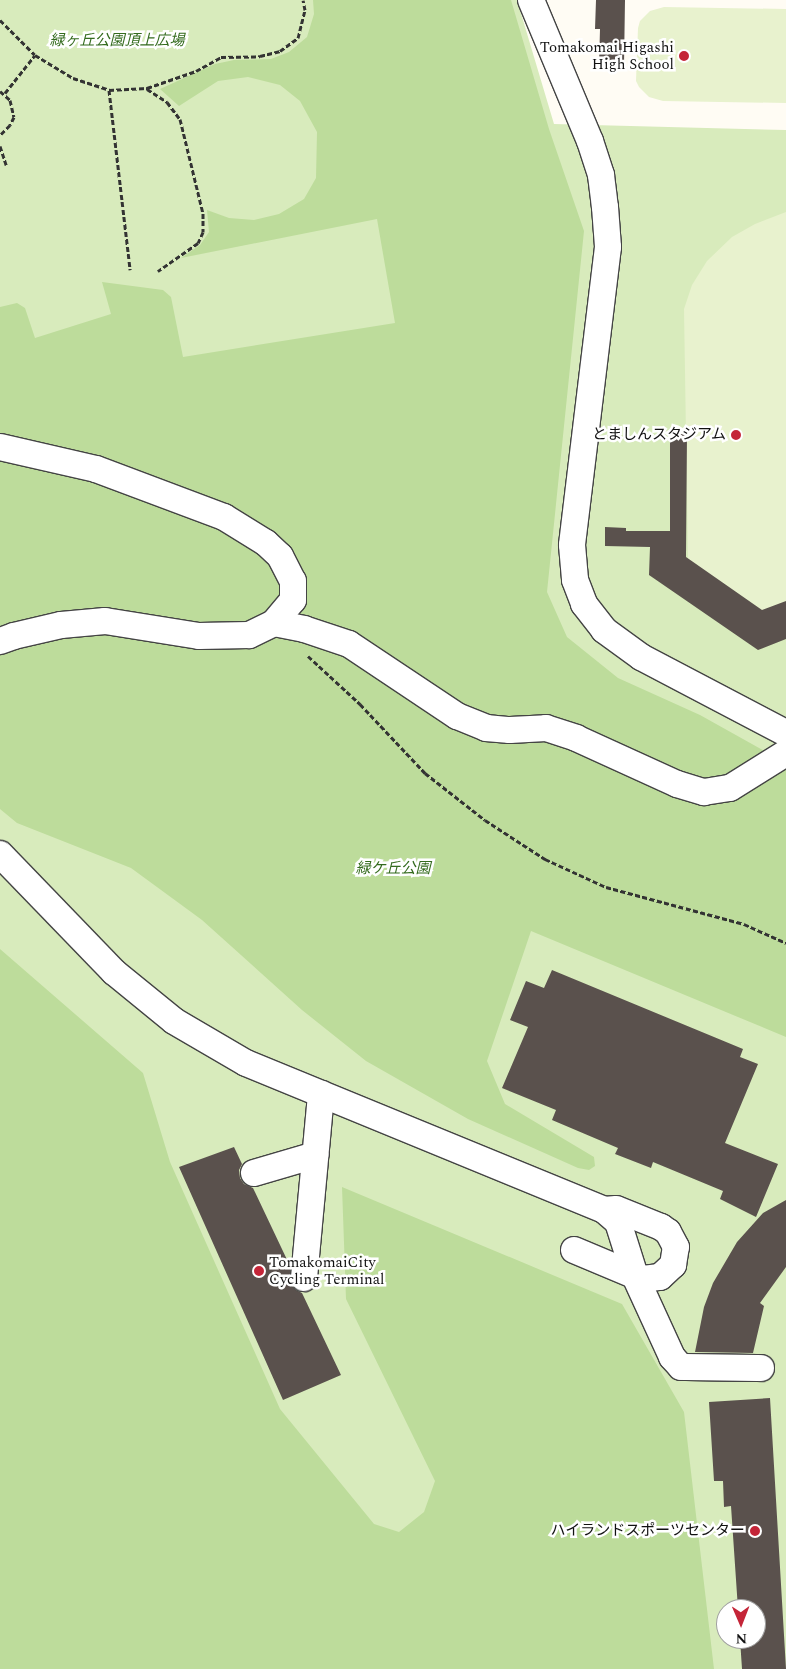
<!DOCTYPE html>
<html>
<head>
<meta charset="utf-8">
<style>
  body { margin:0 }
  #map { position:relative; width:786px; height:1669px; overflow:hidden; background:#fffcf4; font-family:Spectral,"Noto Sans JP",serif }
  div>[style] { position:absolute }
  .green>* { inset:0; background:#d8ebbc }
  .forest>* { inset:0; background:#bddc9b }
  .pitch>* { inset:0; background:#e8f2ce }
  .building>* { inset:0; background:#5a514d }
  .path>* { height:3px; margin-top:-1.5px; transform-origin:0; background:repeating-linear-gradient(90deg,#333 0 5px,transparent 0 7.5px) }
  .roads { filter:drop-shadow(1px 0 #444) drop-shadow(-1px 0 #444) drop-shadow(0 1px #444) drop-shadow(0 -1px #444) }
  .minor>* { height:26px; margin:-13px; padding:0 13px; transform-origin:13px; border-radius:13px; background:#fff }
  .dots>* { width:14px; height:14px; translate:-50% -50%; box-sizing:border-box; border:2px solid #fff; border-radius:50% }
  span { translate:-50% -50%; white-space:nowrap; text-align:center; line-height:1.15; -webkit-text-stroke:5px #fff; paint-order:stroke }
  .park-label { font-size:15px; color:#346b1e; font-style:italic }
  .poi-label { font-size:15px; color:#111 }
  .right { translate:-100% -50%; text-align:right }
  .left { translate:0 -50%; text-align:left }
  .north { position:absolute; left:716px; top:1599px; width:50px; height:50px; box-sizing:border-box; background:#fff; border:1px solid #a0a0a0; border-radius:50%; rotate:179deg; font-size:14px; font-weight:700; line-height:20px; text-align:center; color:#111 }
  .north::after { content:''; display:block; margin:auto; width:18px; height:22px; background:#c42538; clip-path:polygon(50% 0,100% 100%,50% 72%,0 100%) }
</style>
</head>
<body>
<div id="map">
  <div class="green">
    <div style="clip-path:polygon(evenodd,0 0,517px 0,554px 124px,786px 130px,786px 1669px,0 1669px,0 0,726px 1609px,756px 1609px,756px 1639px,726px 1639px,726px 1609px)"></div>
  </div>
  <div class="forest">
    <div style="clip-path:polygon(313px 0,511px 0,549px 129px,584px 231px,547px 592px,567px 637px,618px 678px,700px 715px,786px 763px,786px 1037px,531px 931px,487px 1061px,505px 1104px,594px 1157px,595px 1166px,589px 1170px,578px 1168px,468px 1119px,366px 1061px,302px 1010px,202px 920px,131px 868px,17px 823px,0 809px,0 307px,17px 303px,25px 308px,35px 338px,111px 314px,102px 282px,163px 290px,171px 297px,183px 357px,395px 323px,377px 219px,181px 258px,200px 245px,209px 232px,207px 210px,229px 218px,254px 220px,279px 214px,304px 199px,316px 178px,317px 132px,300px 101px,280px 85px,248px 77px,218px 81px,179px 106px,160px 89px,215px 64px,234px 60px,271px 59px,289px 52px,307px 37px,314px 14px)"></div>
    <div style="clip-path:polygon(0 949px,143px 1073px,170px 1162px,280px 1409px,374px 1524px,399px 1532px,424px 1512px,435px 1481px,346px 1299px,342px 1187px,622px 1304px,684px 1412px,714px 1669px,0 1669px)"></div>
  </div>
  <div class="pitch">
    <div style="clip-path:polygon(664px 7px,786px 9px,786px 103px,663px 101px,649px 97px,639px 87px,636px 81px,638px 28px,640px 21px,650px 11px)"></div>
    <div style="clip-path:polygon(786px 212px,786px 604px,759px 614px,688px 560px,684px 309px,692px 285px,707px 261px,732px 237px,755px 224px)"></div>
  </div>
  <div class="building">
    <div style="clip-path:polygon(596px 0,625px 0,624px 65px,599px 65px,600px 29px,595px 29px)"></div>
    <div style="clip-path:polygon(670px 434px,687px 434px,686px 557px,762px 610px,786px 601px,786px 639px,758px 650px,649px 575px,650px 547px,605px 546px,605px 527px,626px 528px,626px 531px,670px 531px)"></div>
    <div style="clip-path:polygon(552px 970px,743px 1049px,740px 1057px,758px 1064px,725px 1143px,778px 1164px,756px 1217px,720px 1199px,723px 1191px,653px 1162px,651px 1168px,615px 1154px,618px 1148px,552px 1120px,556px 1110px,502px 1088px,528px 1027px,510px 1020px,526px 981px,544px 988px)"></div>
    <div style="clip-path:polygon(234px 1147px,242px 1164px,239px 1170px,240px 1178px,244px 1184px,253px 1188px,290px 1266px,291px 1285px,296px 1290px,302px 1293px,341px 1375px,283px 1400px,179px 1167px)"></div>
    <div style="clip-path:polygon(786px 1200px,786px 1267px,760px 1303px,764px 1306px,753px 1353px,695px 1352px,704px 1307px,713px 1283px,737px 1242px,763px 1213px)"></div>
    <div style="clip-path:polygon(770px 1398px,786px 1669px,742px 1669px,740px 1639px,756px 1639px,756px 1609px,738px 1609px,731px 1506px,724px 1507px,723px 1481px,714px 1481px,709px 1402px)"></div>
  </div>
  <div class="path">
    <div style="left:0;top:20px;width:49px;rotate:45deg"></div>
    <div style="left:35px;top:55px;width:44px;rotate:31.2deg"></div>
    <div style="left:73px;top:78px;width:38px;rotate:18deg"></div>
    <div style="left:109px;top:90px;width:38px;rotate:-3deg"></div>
    <div style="left:147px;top:88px;width:52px;rotate:-19.1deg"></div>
    <div style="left:196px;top:71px;width:29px;rotate:-29deg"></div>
    <div style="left:221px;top:57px;width:39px;rotate:-1deg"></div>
    <div style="left:260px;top:56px;width:21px;rotate:-14deg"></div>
    <div style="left:280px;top:51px;width:22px;rotate:-36deg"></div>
    <div style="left:298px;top:38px;width:29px;rotate:-76deg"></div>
    <div style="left:305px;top:10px;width:10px;rotate:-101deg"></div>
    <div style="left:147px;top:89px;width:24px;rotate:33deg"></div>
    <div style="left:167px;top:102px;width:21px;rotate:53deg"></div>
    <div style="left:180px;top:119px;width:97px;rotate:76.3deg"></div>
    <div style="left:203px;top:213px;width:19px;rotate:90deg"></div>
    <div style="left:203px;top:232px;width:12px;rotate:114deg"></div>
    <div style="left:198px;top:243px;width:49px;rotate:145deg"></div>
    <div style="left:109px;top:90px;width:181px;rotate:83.3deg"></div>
    <div style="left:0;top:91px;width:13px;rotate:42deg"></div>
    <div style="left:10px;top:100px;width:17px;rotate:77deg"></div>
    <div style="left:14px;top:117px;width:9px;rotate:117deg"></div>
    <div style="left:10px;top:125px;width:14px;rotate:135deg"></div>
    <div style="left:5px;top:93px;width:48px;rotate:-51.7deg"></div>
    <div style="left:0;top:146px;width:20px;rotate:72deg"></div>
    <div style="left:308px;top:656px;width:71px;rotate:42.7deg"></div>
    <div style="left:360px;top:704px;width:95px;rotate:46.7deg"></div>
    <div style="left:425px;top:773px;width:76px;rotate:38.1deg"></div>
    <div style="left:485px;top:820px;width:72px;rotate:33deg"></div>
    <div style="left:545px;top:859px;width:67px;rotate:24.7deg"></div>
    <div style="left:606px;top:887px;width:143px;rotate:15deg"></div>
    <div style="left:744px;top:924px;width:46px;rotate:24.3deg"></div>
  </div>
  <div class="roads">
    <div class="minor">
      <div style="left:531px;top:0;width:153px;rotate:67.3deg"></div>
      <div style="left:590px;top:141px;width:36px;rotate:72deg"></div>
      <div style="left:601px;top:175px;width:32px;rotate:83deg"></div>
      <div style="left:605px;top:207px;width:40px;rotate:85.7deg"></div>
      <div style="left:608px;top:247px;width:300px;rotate:96.9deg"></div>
      <div style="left:572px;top:545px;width:35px;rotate:85deg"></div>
      <div style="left:575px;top:580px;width:26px;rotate:69deg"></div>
      <div style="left:584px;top:604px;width:33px;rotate:52deg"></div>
      <div style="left:604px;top:630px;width:46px;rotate:36.1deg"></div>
      <div style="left:641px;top:657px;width:164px;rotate:27.7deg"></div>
      <div style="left:0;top:447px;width:98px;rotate:12.9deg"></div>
      <div style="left:96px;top:469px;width:137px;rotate:20.6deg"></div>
      <div style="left:224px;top:517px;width:49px;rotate:31.8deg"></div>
      <div style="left:266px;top:543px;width:19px;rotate:43deg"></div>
      <div style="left:280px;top:556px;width:28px;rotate:63deg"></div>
      <div style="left:293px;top:581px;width:19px;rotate:90deg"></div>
      <div style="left:293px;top:600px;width:30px;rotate:130deg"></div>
      <div style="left:274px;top:623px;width:28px;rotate:154deg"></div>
      <div style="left:249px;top:635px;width:50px;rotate:178.9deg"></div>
      <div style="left:199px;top:636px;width:95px;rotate:-170.9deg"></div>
      <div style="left:105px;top:621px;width:44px;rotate:174.8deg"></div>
      <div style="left:61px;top:625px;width:48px;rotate:166.8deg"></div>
      <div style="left:14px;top:636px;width:15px;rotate:160deg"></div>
      <div style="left:274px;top:623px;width:31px;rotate:11deg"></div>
      <div style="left:304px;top:629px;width:47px;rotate:18.4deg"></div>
      <div style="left:349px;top:644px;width:130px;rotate:33.7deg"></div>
      <div style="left:457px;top:716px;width:31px;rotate:22deg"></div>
      <div style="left:486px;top:728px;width:24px;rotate:5deg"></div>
      <div style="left:510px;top:730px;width:36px;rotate:-3deg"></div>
      <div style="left:546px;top:728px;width:32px;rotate:18deg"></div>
      <div style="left:576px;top:738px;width:111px;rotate:24.5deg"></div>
      <div style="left:677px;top:784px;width:28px;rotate:17deg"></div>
      <div style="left:704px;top:792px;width:26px;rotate:-9deg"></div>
      <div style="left:730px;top:788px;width:66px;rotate:-32deg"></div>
      <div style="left:0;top:854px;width:164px;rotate:46deg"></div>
      <div style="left:114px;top:972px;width:77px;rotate:39.2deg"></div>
      <div style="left:174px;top:1021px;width:83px;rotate:30.3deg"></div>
      <div style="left:246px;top:1063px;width:387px;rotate:22.3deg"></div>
      <div style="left:604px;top:1210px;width:18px;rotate:41deg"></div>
      <div style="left:618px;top:1222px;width:57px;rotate:72.5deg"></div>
      <div style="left:635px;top:1276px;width:89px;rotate:65.4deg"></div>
      <div style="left:672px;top:1357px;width:13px;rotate:48deg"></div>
      <div style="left:681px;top:1367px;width:80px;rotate:0.7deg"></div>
      <div style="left:254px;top:1173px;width:64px;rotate:-16.4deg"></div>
      <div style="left:574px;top:1250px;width:75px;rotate:22.8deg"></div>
      <div style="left:643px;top:1279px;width:17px;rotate:-7deg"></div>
      <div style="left:660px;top:1277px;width:18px;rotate:-43deg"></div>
      <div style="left:673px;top:1265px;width:18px;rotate:-81deg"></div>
      <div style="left:676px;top:1247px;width:17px;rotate:-118deg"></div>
      <div style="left:668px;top:1232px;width:9px;rotate:-144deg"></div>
      <div style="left:661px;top:1227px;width:48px;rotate:-158.2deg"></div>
      <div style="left:616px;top:1209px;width:12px;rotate:175deg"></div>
      <div style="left:304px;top:1278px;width:185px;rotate:-84.7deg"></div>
    </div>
  </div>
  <div class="dots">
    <div style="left:684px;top:56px;background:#c42538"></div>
    <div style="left:736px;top:435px;background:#c42538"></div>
    <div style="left:259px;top:1271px;background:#c42538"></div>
    <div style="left:755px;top:1531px;background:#c42538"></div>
  </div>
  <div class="park-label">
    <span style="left:117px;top:41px">緑ヶ丘公園頂上広場</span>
    <span style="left:393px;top:869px">緑ケ丘公園</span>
  </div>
  <div class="poi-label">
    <span class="right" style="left:674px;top:56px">Tomakomai Higashi<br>High School</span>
    <span class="right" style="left:726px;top:435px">とましんスタジアム</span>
    <span class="left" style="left:269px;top:1271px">TomakomaiCity<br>Cycling Terminal</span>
    <span class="right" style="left:745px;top:1531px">ハイランドスポーツセンター</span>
  </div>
  <div class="north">N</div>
</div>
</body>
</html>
